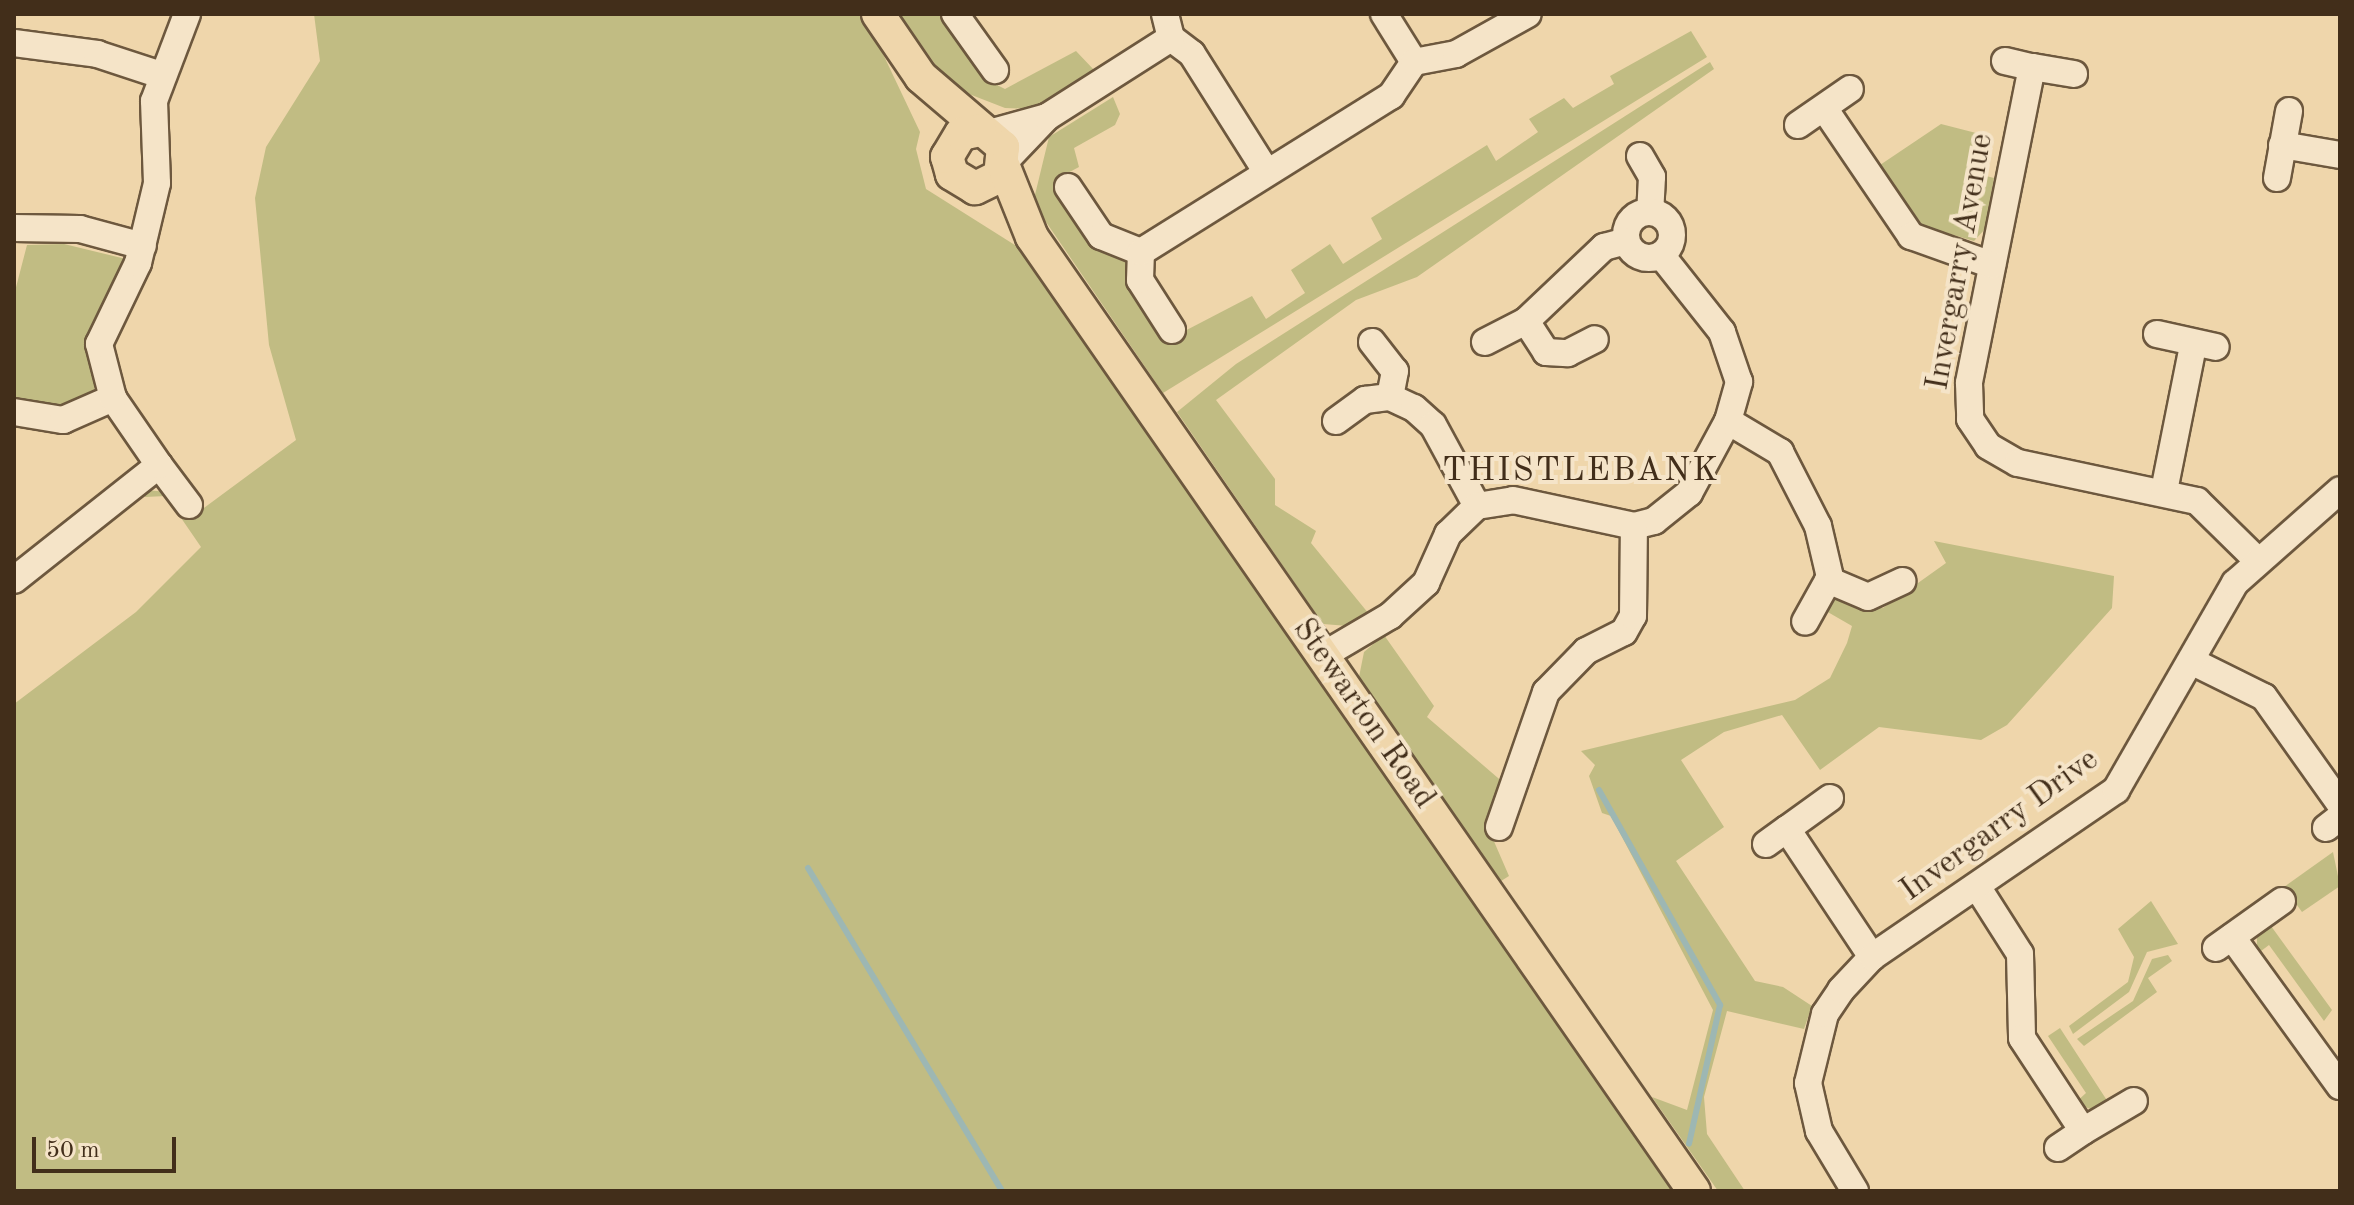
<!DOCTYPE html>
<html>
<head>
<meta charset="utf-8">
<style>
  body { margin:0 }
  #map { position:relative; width:2354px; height:1205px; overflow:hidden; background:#efd6ab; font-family:"Old Standard TT",serif }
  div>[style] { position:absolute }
  .green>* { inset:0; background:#c1bc83 }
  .stream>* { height:6px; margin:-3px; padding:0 3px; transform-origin:3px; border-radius:3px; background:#9db7b3 }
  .roads { filter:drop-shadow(2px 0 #6d583e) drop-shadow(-2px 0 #6d583e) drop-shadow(0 2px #6d583e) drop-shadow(0 -2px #6d583e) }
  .minor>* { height:26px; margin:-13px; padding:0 13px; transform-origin:13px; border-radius:13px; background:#f5e4c8 }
  .minor>.ring { margin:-13px; padding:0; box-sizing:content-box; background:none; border:26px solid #f5e4c8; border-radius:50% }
  .major>* { height:32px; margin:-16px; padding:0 16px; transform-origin:16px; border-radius:16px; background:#efd6ab }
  span { translate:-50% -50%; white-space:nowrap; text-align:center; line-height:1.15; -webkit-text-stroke:8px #f5e4c8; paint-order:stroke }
  .street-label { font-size:32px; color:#422e1a }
  .neighbourhood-label { font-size:34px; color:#422e1a; letter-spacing:2px }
  .frame { position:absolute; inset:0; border:16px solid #422e1a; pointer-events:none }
  .scale { position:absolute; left:32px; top:1137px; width:144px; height:36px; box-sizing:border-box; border:4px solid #422e1a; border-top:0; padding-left:10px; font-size:24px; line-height:28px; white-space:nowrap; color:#422e1a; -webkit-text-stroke:6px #f5e4c8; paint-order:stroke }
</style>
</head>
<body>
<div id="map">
  <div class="green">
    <div style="clip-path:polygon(314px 14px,864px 14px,920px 132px,916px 149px,926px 189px,1018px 247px,1149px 434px,1159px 434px,1677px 1191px,14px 1191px,14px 704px,136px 612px,201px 547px,166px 496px,145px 497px,144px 490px,170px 492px,189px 519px,296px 440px,269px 345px,255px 198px,266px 147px,320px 61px)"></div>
    <div style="clip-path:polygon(900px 14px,947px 14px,991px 82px,1005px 89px,1076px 51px,1095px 71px,1039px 109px,1005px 108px,951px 87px)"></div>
    <div style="clip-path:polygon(1691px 31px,1707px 57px,1163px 393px,1033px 203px,1049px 137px,1113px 97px,1120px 114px,1115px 125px,1074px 148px,1079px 167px,1062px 176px,1128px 257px,1132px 293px,1144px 296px,1177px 335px,1252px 296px,1266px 319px,1305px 293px,1291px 270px,1330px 244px,1343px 264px,1382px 239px,1371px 218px,1487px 145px,1496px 161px,1538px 132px,1529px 119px,1564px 98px,1573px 108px,1614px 84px,1610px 76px)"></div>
    <div style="clip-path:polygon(1710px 62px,1714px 69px,1417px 277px,1356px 300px,1216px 400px,1275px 479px,1275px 505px,1316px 531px,1311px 543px,1369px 614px,1348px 626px,1323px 624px,1177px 412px,1236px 364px)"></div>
    <div style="clip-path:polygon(1941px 124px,1980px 134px,1974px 173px,1994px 178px,1985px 229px,1974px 241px,1923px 226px,1880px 165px)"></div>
    <div style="clip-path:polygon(64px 244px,126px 259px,89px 337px,95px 392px,77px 409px,28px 400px,14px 406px,14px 295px,27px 245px)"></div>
    <div style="clip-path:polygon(1934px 541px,2114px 576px,2112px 608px,2007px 725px,1981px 740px,1879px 727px,1820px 770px,1782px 715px,1724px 732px,1681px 760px,1724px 827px,1676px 861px,1755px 981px,1783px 987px,1812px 1006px,1804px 1029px,1727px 1011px,1704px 1097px,1707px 1134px,1745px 1191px,1718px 1191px,1652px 1097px,1687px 1110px,1713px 1010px,1611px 816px,1602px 813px,1589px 776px,1595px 765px,1581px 751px,1795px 700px,1830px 678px,1847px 643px,1852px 626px,1826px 611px,1826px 601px,1838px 595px,1883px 608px,1946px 563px)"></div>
    <div style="clip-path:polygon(1384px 635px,1434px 706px,1427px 717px,1505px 784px,1486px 823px,1509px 876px,1501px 881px,1359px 677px,1364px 652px)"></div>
    <div style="clip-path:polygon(2333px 852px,2340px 886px,2302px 912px,2284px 887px)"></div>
    <div style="clip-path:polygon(2151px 901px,2178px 944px,2147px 952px,2129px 992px,2073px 1034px,2069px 1026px,2128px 982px,2134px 957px,2118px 929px)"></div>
    <div style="clip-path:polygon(2271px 926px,2332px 1010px,2324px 1021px,2269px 945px,2257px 954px,2257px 938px)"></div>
    <div style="clip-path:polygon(2168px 955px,2172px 961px,2148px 978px,2157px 992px,2084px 1046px,2077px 1039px,2133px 1001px,2152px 959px)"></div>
    <div style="clip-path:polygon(2060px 1028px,2108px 1102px,2093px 1110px,2075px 1103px,2086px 1093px,2048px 1036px)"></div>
  </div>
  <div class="stream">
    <div style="left:1599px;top:790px;width:247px;rotate:60.6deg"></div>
    <div style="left:1720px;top:1005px;width:142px;rotate:102.6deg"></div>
    <div style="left:808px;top:868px;width:377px;rotate:59deg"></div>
  </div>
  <div class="roads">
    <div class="minor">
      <div style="left:955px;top:14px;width:69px;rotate:54.5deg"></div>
      <div style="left:1165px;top:14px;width:25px;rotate:76deg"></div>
      <div style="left:1171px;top:38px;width:26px;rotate:37deg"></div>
      <div style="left:1192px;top:54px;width:138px;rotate:57.7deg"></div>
      <div style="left:1384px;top:14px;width:57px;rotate:58deg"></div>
      <div style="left:14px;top:43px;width:84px;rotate:7.5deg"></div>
      <div style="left:97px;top:54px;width:67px;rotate:18.2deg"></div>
      <div style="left:2005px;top:61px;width:28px;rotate:13deg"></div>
      <div style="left:2074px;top:74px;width:43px;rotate:-170.5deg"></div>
      <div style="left:2032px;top:67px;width:322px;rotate:101.3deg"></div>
      <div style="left:1969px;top:383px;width:36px;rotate:88deg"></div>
      <div style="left:1970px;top:419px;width:32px;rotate:56deg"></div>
      <div style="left:1988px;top:446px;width:34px;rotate:30deg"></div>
      <div style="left:2018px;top:463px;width:183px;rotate:12deg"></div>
      <div style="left:2197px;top:501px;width:81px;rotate:44.5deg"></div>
      <div style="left:1824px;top:108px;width:155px;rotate:55.8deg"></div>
      <div style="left:1911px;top:236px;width:86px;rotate:19.7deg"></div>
      <div style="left:1798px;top:125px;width:63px;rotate:-34.7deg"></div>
      <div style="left:989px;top:133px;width:60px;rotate:-15.4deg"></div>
      <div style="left:2282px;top:145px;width:59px;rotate:9.8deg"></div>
      <div style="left:1640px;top:156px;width:24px;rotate:60deg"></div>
      <div style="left:1652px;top:177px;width:35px;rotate:93deg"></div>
      <div style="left:1007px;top:159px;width:58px;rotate:-46.4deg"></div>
      <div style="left:1047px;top:117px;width:147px;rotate:-32.5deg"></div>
      <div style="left:2277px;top:178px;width:68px;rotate:-79.8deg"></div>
      <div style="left:1068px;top:187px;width:59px;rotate:56deg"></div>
      <div style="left:1101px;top:236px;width:43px;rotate:21.8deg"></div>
      <div class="ring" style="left:1626px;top:212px;width:20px;height:20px"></div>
      <div style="left:14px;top:228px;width:66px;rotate:0.9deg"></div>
      <div style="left:80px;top:229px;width:65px;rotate:15.1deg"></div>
      <div style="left:1526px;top:321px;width:37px;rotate:57deg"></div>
      <div style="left:1546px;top:352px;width:22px;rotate:3deg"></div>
      <div style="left:1568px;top:353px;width:30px;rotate:-27deg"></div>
      <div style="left:1172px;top:330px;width:59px;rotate:-122.6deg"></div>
      <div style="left:1140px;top:280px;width:28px;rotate:-88deg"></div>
      <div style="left:1141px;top:252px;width:295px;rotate:-32deg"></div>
      <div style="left:1391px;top:96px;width:41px;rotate:-55.9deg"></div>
      <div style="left:1414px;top:62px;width:43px;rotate:-10.8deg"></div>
      <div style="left:1456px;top:54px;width:82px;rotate:-29.1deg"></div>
      <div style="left:2157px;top:334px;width:60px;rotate:12.4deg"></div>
      <div style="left:1372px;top:342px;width:37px;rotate:52deg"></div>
      <div style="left:1395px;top:371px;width:26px;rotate:101deg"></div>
      <div style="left:1485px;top:342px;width:46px;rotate:-27.1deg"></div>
      <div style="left:1526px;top:321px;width:108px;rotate:-43.5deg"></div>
      <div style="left:1604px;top:247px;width:23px;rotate:-15deg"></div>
      <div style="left:14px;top:412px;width:50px;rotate:9.3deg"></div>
      <div style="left:63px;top:420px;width:55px;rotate:-23.7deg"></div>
      <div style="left:1336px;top:421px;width:36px;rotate:-36deg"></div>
      <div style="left:1365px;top:400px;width:25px;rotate:-7deg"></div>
      <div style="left:1390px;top:397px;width:26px;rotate:25deg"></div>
      <div style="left:1414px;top:408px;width:25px;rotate:42deg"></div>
      <div style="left:1433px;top:425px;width:92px;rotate:61.5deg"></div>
      <div style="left:1728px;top:421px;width:61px;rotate:30.8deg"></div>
      <div style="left:1780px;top:452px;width:83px;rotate:62.8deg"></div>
      <div style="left:1818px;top:526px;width:52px;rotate:76.8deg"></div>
      <div style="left:1830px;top:577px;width:51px;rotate:119.1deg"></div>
      <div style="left:159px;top:465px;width:50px;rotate:53.1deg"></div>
      <div style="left:2164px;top:491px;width:148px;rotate:-78.7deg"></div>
      <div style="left:14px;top:580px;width:185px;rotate:-38.4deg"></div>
      <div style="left:159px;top:465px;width:81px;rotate:-124.5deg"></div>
      <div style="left:113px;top:398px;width:56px;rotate:-104.5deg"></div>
      <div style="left:99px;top:344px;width:90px;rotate:-64.3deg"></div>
      <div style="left:138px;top:263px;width:82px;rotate:-76.6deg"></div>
      <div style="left:157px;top:183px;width:82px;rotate:-92.1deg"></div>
      <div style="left:154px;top:101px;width:93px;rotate:-69.2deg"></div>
      <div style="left:1828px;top:580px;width:43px;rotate:23deg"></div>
      <div style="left:1868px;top:597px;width:38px;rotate:-25deg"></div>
      <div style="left:1322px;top:656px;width:79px;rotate:-30.5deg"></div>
      <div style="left:1390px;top:616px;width:49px;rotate:-42.5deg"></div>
      <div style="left:1426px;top:583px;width:54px;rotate:-65.8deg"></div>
      <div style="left:1448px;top:534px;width:40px;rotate:-44deg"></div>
      <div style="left:1477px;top:506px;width:36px;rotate:-9deg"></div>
      <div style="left:1513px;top:500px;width:124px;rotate:12.1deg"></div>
      <div style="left:1634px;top:526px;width:21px;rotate:-14deg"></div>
      <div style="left:1654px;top:521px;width:45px;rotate:-38.7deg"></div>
      <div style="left:1689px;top:493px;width:82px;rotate:-61.6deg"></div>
      <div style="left:1728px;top:421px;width:41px;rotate:-74.2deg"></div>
      <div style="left:1739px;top:382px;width:53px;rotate:-108.8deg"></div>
      <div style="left:1722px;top:332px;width:98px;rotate:-128.4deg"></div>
      <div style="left:2191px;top:661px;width:81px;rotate:26.3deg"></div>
      <div style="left:2264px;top:697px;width:131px;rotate:54.6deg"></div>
      <div style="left:1830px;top:798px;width:53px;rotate:144.2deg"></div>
      <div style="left:1787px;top:829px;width:154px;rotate:56.4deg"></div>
      <div style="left:1499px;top:827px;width:143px;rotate:-70.8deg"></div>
      <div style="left:1546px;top:692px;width:57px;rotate:-45.7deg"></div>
      <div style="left:1586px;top:651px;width:42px;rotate:-26.6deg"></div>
      <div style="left:1624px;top:632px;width:18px;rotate:-61deg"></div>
      <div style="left:1633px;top:616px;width:90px;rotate:-89.4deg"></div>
      <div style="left:2326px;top:828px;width:18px;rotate:-38deg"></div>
      <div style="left:1766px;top:844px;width:26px;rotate:-36deg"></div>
      <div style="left:1978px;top:888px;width:78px;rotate:57.5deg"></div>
      <div style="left:2020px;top:954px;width:84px;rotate:88.6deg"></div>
      <div style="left:2022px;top:1038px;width:111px;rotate:56.7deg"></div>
      <div style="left:2083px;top:1131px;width:59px;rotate:-30.5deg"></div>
      <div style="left:2232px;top:937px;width:184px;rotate:54.1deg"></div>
      <div style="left:2216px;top:948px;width:81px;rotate:-35.5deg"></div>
      <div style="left:2058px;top:1148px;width:30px;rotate:-34deg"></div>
      <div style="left:1855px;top:1191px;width:70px;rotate:-121deg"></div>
      <div style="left:1819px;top:1131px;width:49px;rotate:-102.9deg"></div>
      <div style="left:1808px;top:1083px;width:71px;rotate:-76.2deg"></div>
      <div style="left:1825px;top:1014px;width:29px;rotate:-56deg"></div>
      <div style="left:1841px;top:990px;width:45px;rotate:-46.8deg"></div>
      <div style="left:1872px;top:957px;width:296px;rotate:-34.4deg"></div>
      <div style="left:2116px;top:790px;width:239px;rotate:-60.1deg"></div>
      <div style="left:2235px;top:583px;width:140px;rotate:-41.5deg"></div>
    </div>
    <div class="major">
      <div style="left:878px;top:14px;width:76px;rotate:55.7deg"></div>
      <div style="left:921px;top:77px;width:108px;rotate:40.5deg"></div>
      <div style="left:1003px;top:147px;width:29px;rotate:96deg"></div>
      <div style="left:1000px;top:176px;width:28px;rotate:154deg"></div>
      <div style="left:975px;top:188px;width:27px;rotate:-149deg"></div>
      <div style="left:952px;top:174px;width:18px;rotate:-106deg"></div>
      <div style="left:947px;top:157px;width:27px;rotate:-59deg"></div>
      <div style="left:961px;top:134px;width:19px;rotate:-12deg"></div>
      <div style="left:1004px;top:167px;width:75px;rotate:68.2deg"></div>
      <div style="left:1032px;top:237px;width:1161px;rotate:55.24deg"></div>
    </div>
  </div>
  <div class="street-label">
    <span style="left:1961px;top:262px;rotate:-80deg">Invergarry Avenue</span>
    <span style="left:1363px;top:714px;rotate:55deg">Stewarton Road</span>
    <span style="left:2000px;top:826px;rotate:-36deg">Invergarry Drive</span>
  </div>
  <div class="neighbourhood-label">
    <span style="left:1581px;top:472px">THISTLEBANK</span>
  </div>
  <div class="frame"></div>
  <div class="scale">50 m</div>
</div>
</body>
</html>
